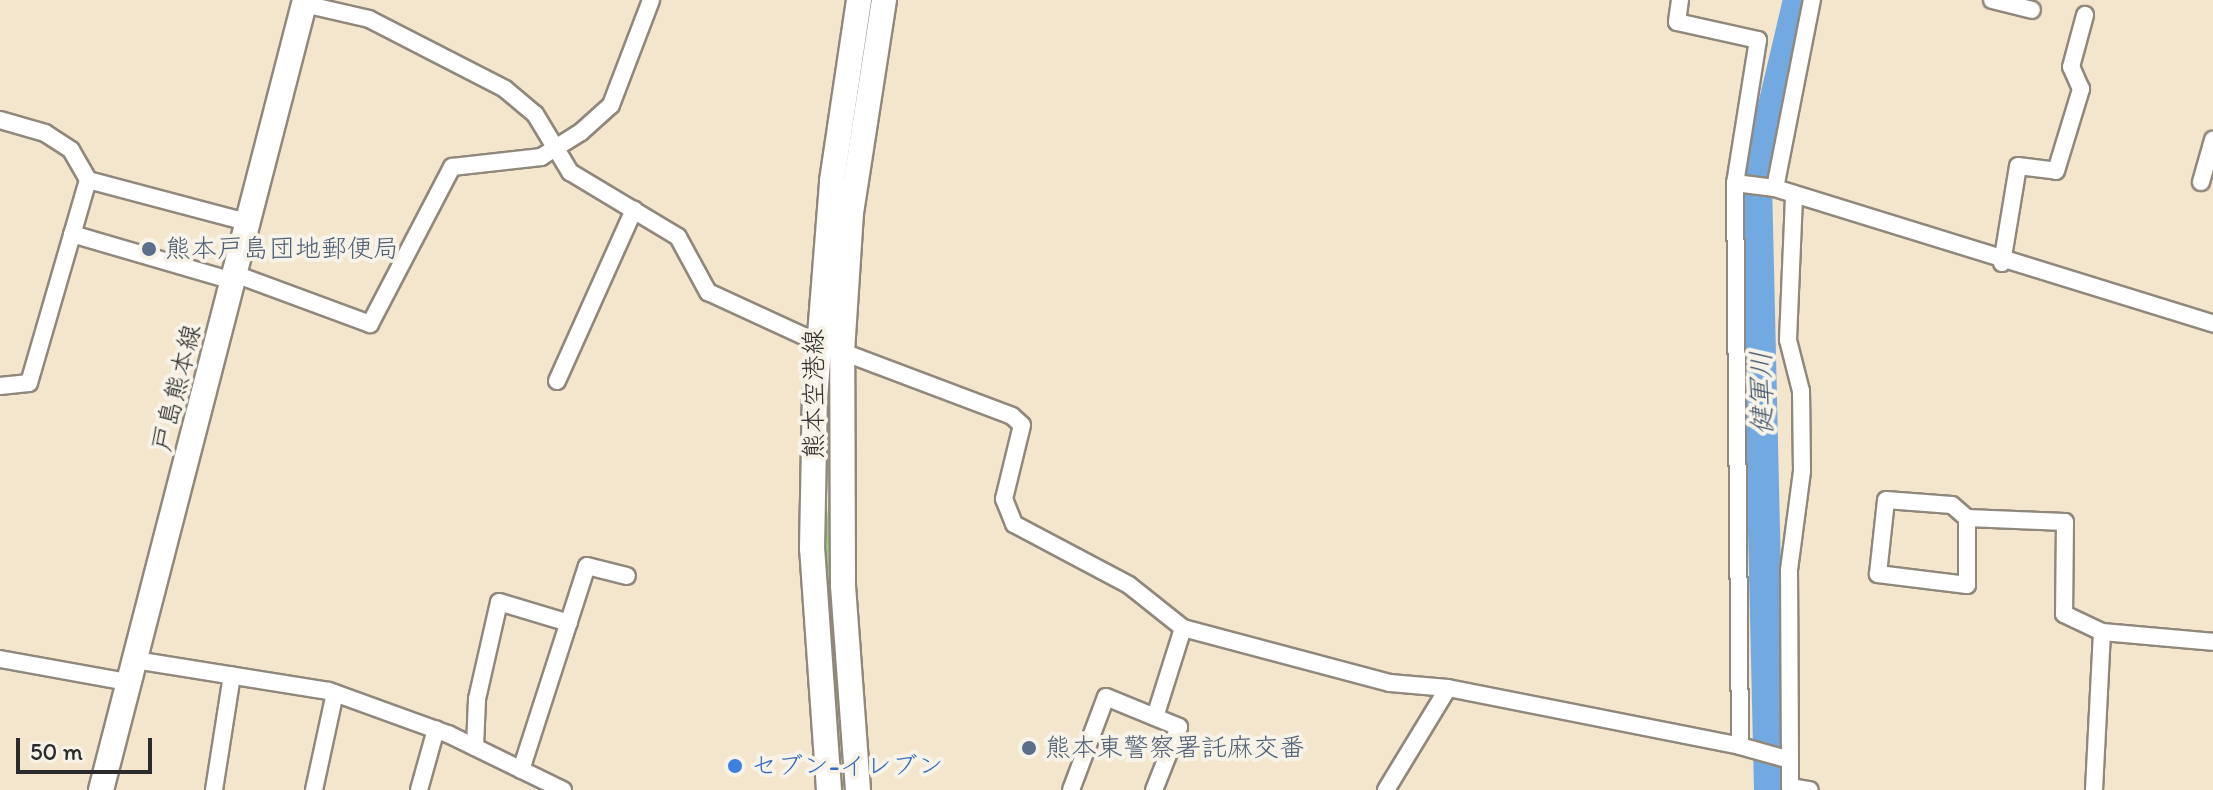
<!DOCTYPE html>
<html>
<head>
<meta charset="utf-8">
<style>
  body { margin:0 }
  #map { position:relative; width:2213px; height:790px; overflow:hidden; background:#f4e5cd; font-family:Itim,"Klee One",sans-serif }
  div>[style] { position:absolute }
  .green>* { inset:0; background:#9bcb7a }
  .river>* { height:32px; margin:-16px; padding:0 16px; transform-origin:16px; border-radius:16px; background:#73a9e1 }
  .roads { filter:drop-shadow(2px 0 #90887c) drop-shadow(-2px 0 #90887c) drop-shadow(0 2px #90887c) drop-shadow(0 -2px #90887c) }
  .minor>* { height:16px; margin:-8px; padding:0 8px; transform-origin:8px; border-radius:8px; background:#fff }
  .secondary>* { height:24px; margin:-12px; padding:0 12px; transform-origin:12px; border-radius:12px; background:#fff }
  .dots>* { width:22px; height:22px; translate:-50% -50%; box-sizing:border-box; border:4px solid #f7f3e8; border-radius:50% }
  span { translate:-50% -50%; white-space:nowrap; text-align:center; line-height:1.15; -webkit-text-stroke:8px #f7f3e8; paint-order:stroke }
  .service-label { font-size:26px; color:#4e5e75 }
  .left { translate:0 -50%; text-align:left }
  .street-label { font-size:26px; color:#2b2b2b }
  .shop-label { font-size:26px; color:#366cbe }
  .water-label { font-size:28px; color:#44576b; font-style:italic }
  .scale { position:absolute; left:16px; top:738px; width:136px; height:36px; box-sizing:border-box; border:4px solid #2b2b2b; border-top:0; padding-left:10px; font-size:24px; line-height:28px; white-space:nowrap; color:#2b2b2b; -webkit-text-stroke:6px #f7f3e8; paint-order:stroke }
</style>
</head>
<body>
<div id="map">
  <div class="green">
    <div style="clip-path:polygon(830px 482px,838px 670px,835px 745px,824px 557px)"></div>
  </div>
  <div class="river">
    <div style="left:1770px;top:790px;width:608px;rotate:-91.32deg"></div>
    <div style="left:1756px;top:182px;width:187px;rotate:-76.7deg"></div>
  </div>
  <div class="roads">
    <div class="minor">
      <div style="left:1680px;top:0;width:22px;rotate:98deg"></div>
      <div style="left:1677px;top:22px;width:83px;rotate:12.5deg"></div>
      <div style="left:1758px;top:40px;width:145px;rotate:99.1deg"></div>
      <div style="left:1735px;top:183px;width:563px;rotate:89.49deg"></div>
      <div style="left:1992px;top:0;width:41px;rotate:14deg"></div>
      <div style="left:304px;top:4px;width:67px;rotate:13deg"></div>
      <div style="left:369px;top:19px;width:153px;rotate:27.2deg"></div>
      <div style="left:505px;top:89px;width:39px;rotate:40deg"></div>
      <div style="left:535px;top:114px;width:68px;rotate:58.9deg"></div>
      <div style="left:570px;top:172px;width:126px;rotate:31deg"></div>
      <div style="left:678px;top:237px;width:63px;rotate:61.4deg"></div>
      <div style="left:708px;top:292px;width:122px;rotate:24.7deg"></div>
      <div style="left:819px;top:343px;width:206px;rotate:20.7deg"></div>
      <div style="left:1012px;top:416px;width:13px;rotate:42deg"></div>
      <div style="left:1022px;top:425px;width:76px;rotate:103.7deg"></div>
      <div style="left:1004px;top:499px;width:27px;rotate:68deg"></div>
      <div style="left:1014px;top:524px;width:130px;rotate:27.9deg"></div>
      <div style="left:1129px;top:585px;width:69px;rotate:38.5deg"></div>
      <div style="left:1183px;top:628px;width:214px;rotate:14.9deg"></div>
      <div style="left:1390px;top:683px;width:58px;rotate:4.9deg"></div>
      <div style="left:1448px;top:688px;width:298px;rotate:11.2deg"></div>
      <div style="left:1740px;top:746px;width:52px;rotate:15.6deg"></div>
      <div style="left:1790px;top:760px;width:27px;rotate:90deg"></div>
      <div style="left:1790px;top:787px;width:20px;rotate:9deg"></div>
      <div style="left:0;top:120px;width:47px;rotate:16.1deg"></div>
      <div style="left:45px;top:133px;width:31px;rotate:33deg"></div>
      <div style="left:71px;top:150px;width:34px;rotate:60deg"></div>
      <div style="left:88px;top:180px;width:164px;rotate:14.8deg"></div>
      <div style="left:2201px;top:182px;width:44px;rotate:-74.1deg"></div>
      <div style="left:1735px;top:183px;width:40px;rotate:7.1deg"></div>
      <div style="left:1775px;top:188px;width:459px;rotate:17.2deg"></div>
      <div style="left:1775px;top:188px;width:192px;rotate:-78.9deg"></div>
      <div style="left:72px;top:234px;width:168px;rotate:16.3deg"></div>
      <div style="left:2002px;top:263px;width:98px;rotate:-80.6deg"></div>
      <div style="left:2018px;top:166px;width:38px;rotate:7deg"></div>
      <div style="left:2056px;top:171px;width:86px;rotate:-73deg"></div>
      <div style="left:2081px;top:89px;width:24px;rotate:-114deg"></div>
      <div style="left:2071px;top:67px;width:54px;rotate:-74.9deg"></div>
      <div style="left:235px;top:274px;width:144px;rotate:20.3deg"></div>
      <div style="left:370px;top:324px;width:177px;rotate:-62.4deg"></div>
      <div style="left:452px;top:167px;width:90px;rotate:-6.4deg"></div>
      <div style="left:541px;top:157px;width:47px;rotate:-32deg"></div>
      <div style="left:581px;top:132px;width:40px;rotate:-42deg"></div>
      <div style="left:611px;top:105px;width:112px;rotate:-69.1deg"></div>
      <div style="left:557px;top:381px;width:188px;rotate:-65.8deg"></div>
      <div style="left:0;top:386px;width:29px;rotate:-6deg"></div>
      <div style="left:29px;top:383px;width:211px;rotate:-73.8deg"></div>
      <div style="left:1967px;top:518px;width:67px;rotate:90deg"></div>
      <div style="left:1967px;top:585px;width:90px;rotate:-173deg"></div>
      <div style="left:1878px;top:574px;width:74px;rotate:-83.8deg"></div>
      <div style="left:1886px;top:500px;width:66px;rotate:4.3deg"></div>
      <div style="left:1952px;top:505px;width:20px;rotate:41deg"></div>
      <div style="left:1967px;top:518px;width:98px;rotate:2.3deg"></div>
      <div style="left:2065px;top:522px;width:92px;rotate:90.6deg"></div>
      <div style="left:2064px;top:614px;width:42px;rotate:25.3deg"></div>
      <div style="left:2102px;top:632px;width:111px;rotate:5.1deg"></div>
      <div style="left:0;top:659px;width:130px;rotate:10.2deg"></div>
      <div style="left:135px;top:660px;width:196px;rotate:9.1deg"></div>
      <div style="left:329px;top:691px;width:127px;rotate:19.9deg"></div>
      <div style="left:448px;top:734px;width:128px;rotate:26deg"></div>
      <div style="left:1155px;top:717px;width:93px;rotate:-72.5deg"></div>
      <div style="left:475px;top:747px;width:48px;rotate:-87.6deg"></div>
      <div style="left:477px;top:699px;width:99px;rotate:-77.2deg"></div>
      <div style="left:499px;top:602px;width:73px;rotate:16.7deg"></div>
      <div style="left:1790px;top:760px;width:190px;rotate:-90.3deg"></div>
      <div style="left:1789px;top:570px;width:100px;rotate:-82.5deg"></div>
      <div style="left:1802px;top:471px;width:80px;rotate:-90.7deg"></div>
      <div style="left:1801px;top:391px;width:53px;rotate:-104.3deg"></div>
      <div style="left:1788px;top:340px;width:146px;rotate:-87.6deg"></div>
      <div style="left:521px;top:770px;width:214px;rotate:-72.1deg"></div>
      <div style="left:587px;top:566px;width:41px;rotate:14deg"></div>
      <div style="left:214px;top:790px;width:116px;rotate:-81.1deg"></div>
      <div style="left:314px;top:790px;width:99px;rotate:-77.8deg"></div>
      <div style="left:419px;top:790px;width:63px;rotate:-74.4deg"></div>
      <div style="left:1071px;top:790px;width:99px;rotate:-69.4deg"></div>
      <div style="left:1106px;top:697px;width:79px;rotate:22.3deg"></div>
      <div style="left:1179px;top:727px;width:68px;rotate:111.6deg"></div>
      <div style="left:1386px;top:790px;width:119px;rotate:-58.7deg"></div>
      <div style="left:2094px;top:790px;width:158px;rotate:-87.1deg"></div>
    </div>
    <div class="secondary">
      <div style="left:101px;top:790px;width:816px;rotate:-75.52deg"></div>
      <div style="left:829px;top:790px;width:242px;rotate:-94deg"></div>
      <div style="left:812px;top:549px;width:150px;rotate:-88.9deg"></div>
      <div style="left:815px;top:399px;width:219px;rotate:-85.5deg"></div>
      <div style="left:832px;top:181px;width:183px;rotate:-81.5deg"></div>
      <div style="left:858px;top:790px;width:206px;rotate:-94.2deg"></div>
      <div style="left:843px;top:585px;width:233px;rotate:-90.2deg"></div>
      <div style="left:842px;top:352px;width:139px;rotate:-86.3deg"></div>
      <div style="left:851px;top:213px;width:216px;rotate:-81.2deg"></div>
    </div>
  </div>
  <div class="dots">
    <div style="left:149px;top:249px;background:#5c6f8a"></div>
    <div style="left:1029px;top:748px;background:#5c6f8a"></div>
    <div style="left:735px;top:766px;background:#3f7fe0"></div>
  </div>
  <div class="service-label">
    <span class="left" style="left:165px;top:249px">熊本戸島団地郵便局</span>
    <span class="left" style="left:1045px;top:748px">熊本東警察署託麻交番</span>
  </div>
  <div class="street-label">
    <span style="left:177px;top:388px;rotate:-76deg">戸島熊本線</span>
    <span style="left:814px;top:394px;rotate:-90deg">熊本空港線</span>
  </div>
  <div class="shop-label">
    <span class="left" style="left:751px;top:766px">セブン-イレブン</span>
  </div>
  <div class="water-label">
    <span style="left:1761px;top:393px;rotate:-91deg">健軍川</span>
  </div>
  <div class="scale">50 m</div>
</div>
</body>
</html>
